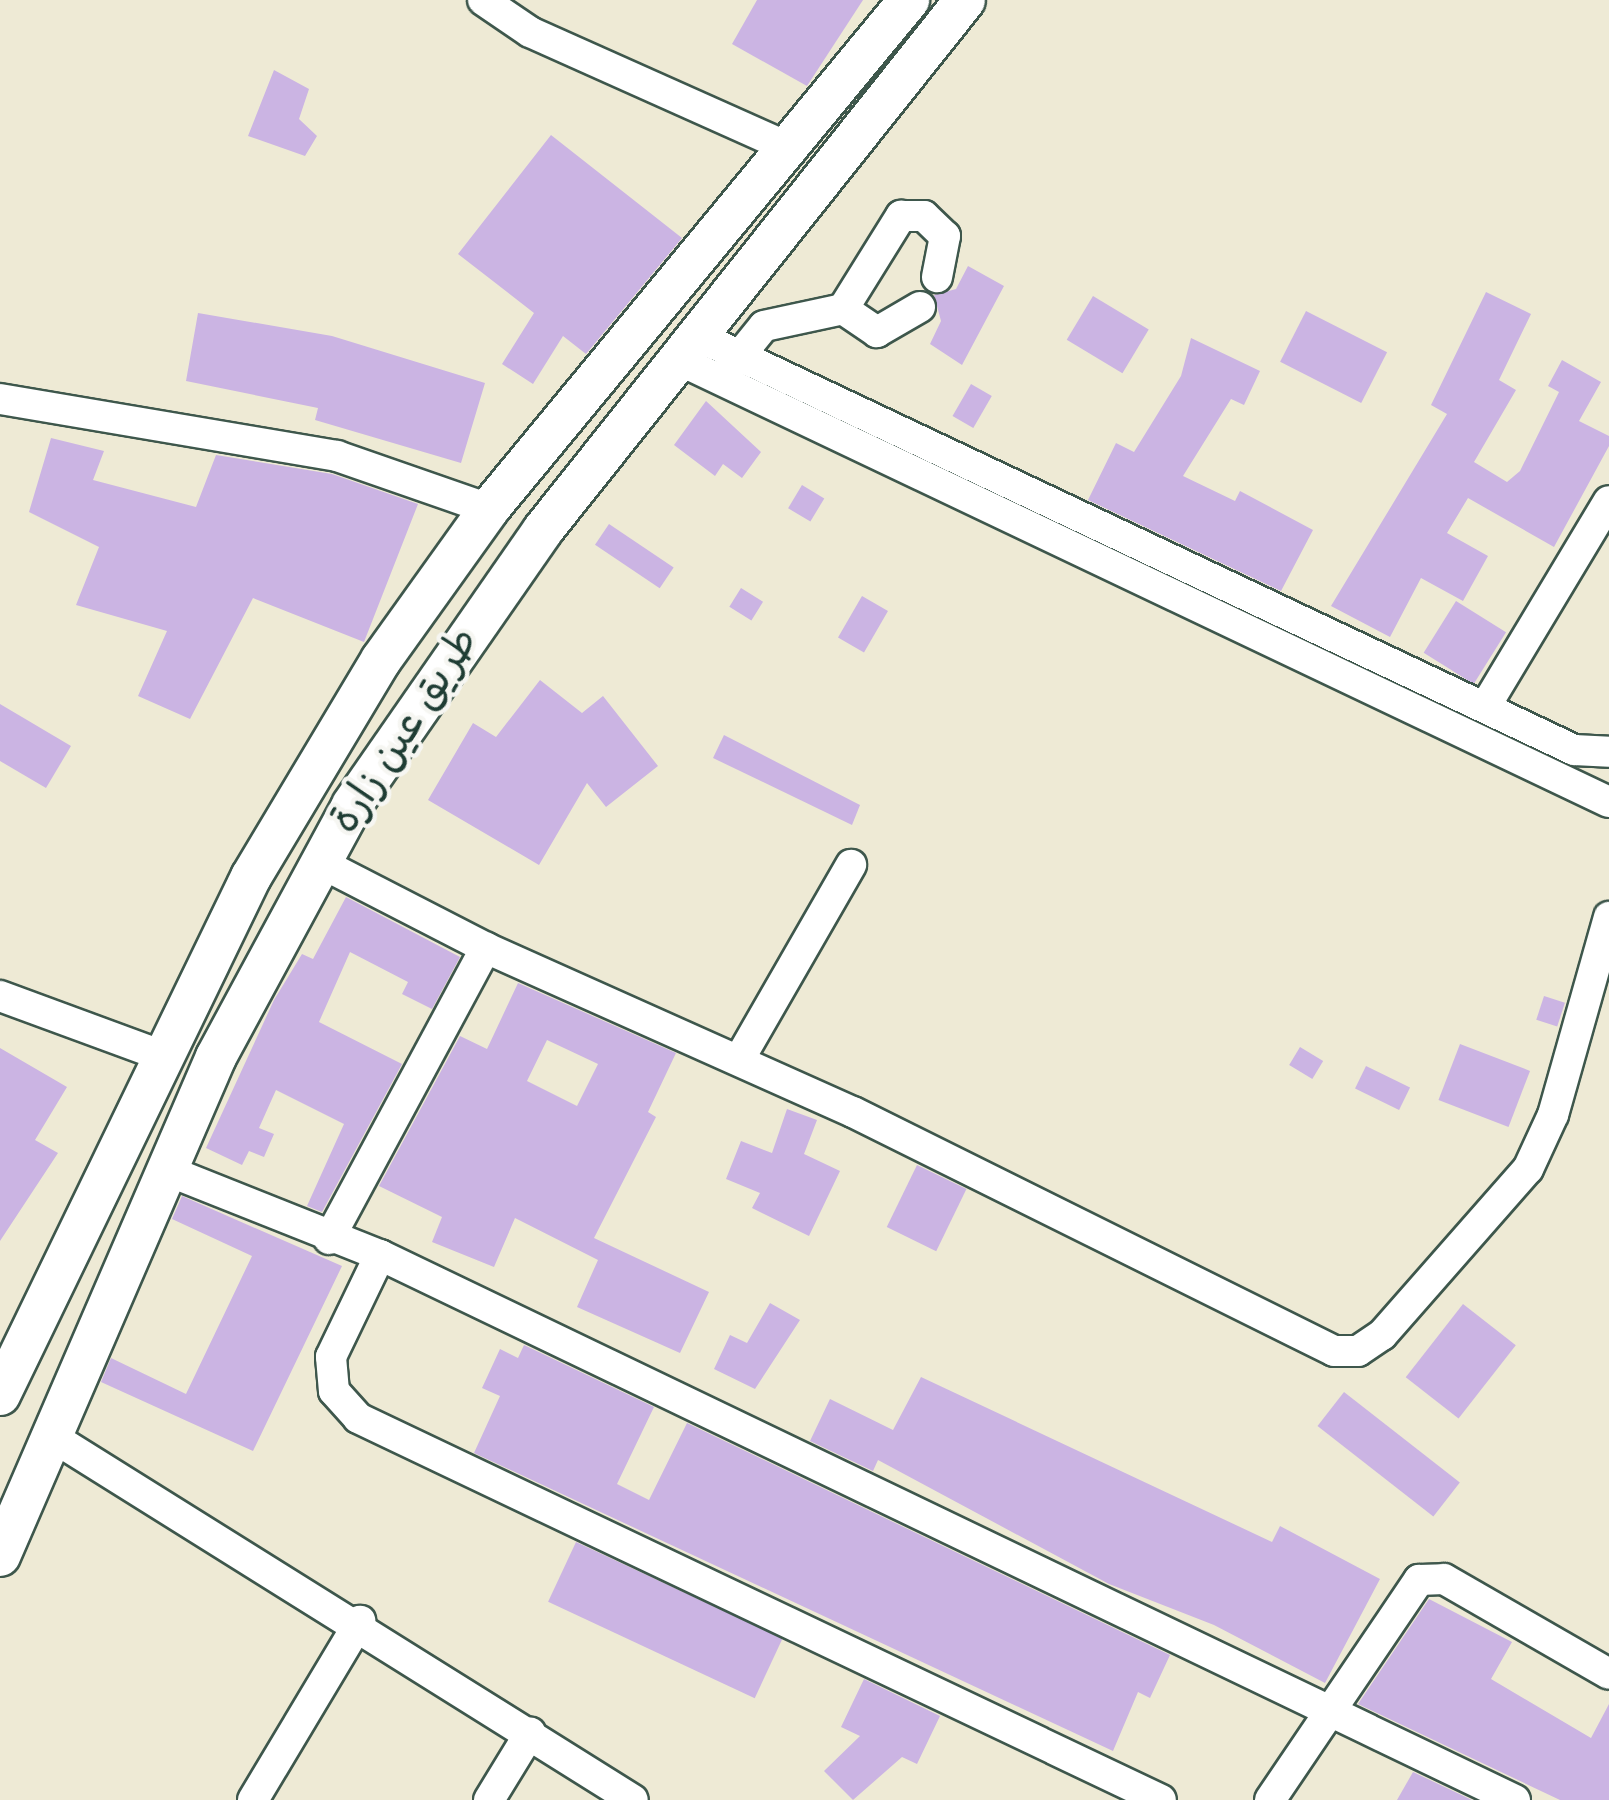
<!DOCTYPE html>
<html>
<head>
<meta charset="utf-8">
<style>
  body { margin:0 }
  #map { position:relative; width:1609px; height:1800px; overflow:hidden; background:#eeead5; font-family:Caveat,"Playpen Sans Arabic",sans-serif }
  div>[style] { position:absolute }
  .building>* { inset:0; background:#cbb4e3; transform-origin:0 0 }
  .roads { filter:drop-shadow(2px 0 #3e574c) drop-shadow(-2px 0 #3e574c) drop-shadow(0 2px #3e574c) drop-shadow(0 -2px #3e574c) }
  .minor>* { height:30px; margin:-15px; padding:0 15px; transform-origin:15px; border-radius:15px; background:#fff }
  .major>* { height:40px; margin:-20px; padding:0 20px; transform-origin:20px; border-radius:20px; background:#fff }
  span { translate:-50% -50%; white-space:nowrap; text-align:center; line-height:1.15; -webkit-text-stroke:9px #f6f6f2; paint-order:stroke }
  .street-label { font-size:42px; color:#1f3d34 }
</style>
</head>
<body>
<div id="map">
  <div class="building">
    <div style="clip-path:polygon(757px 0,863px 0,807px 86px,732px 44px)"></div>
    <div style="clip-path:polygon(274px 70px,309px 89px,299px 119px,317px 136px,305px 156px,248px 136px)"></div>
    <div style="clip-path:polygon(551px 135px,682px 238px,586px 354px,563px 336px,533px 384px,502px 364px,534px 313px,458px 254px)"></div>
    <div style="clip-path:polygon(968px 266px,1004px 286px,962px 365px,930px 344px,941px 321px,934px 295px,956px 289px)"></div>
    <div style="clip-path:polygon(1486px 292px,1531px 314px,1499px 380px,1516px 390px,1474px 462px,1507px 482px,1520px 471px,1559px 392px,1548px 386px,1562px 360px,1601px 382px,1579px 421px,1609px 436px,1609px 446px,1554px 547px,1468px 498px,1447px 533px,1488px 556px,1463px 601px,1421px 578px,1390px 637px,1331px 606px,1447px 414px,1431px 405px)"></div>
    <div style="left:1093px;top:296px;width:65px;height:51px;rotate:31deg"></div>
    <div style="left:1306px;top:311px;width:91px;height:57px;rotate:27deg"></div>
    <div style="clip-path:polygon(198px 313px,332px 336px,485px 383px,461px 463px,315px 420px,318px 408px,186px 381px)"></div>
    <div style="clip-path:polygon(1191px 338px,1260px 371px,1244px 405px,1231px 399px,1183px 476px,1235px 501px,1240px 491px,1313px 530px,1281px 591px,1088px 500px,1116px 443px,1134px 452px,1181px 376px)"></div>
    <div style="left:971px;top:384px;width:24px;height:37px;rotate:30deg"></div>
    <div style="clip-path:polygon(706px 401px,761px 452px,742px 478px,723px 464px,715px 476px,674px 445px)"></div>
    <div style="clip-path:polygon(51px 438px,104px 451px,93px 480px,196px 507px,216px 455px,332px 474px,418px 504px,364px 642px,253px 598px,190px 719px,138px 696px,167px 631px,76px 605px,99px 547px,29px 512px)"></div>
    <div style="left:802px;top:485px;width:26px;height:27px;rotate:31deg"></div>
    <div style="left:609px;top:524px;width:78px;height:25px;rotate:34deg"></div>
    <div style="left:741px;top:588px;width:26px;height:22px;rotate:32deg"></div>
    <div style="left:862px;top:596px;width:30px;height:48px;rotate:30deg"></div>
    <div style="left:1456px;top:601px;width:59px;height:61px;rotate:32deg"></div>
    <div style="clip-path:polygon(540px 680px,582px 713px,603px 696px,658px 766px,606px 807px,587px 783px,539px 865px,428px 800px,473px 723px,496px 737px)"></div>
    <div style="clip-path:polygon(0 704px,71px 746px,46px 788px,0 761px)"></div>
    <div style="clip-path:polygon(724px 735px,860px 805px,852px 825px,713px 758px)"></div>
    <div style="clip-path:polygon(346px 897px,460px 957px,432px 1009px,402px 994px,408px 982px,350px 952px,319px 1022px,402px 1064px,322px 1212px,307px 1206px,344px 1124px,276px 1090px,259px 1128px,274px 1134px,264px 1157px,249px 1151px,242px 1165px,206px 1148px,274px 1000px,302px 954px,313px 959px)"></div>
    <div style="clip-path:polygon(evenodd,518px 983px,676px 1053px,648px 1112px,656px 1117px,594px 1238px,709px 1292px,680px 1353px,577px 1307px,598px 1260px,515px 1218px,494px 1267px,432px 1242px,442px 1217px,379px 1186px,460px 1036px,487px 1049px,518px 983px,547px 1040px,598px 1064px,577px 1106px,527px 1081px,547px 1040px)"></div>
    <div style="left:1544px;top:996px;width:22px;height:25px;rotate:18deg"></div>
    <div style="left:1460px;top:1044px;width:75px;height:60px;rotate:21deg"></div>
    <div style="left:1300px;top:1047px;width:27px;height:21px;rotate:31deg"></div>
    <div style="clip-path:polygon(0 1048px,67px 1087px,35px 1140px,58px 1153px,0 1241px)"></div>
    <div style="left:1366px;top:1066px;width:49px;height:25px;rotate:26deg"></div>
    <div style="clip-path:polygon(787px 1109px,817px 1120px,804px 1154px,840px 1171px,809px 1236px,752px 1208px,760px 1193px,726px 1179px,741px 1141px,772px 1153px)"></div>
    <div style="left:917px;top:1165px;width:55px;height:69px;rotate:26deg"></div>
    <div style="clip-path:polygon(182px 1196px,342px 1266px,253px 1451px,101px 1382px,111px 1358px,186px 1394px,252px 1256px,172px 1219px)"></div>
    <div style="clip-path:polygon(770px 1303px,800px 1320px,755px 1389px,714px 1369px,730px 1335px,747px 1343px)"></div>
    <div style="left:1463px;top:1304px;width:67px;height:93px;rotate:38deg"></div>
    <div style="clip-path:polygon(524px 1345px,654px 1407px,617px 1484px,649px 1500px,687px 1423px,1170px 1655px,1150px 1698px,1138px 1692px,1113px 1751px,474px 1453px,500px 1396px,482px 1388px,500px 1349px,518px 1358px)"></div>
    <div style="clip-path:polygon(921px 1377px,1272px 1542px,1280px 1526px,1380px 1579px,1325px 1683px,1214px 1625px,1109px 1584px,878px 1460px,873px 1471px,810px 1441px,830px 1399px,893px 1430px)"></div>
    <div style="left:1344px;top:1392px;width:147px;height:43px;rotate:38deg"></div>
    <div style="left:576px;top:1542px;width:228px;height:66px;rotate:25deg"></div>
    <div style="clip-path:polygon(1429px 1599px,1512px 1642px,1491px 1679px,1591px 1738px,1609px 1704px,1609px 1800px,1560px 1800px,1358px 1704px)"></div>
    <div style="clip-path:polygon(864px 1679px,940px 1716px,917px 1764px,902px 1757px,853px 1800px,824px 1771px,860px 1736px,841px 1727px)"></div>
    <div style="clip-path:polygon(1413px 1772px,1472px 1800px,1397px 1800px)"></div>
  </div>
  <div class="roads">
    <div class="minor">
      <div style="left:483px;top:0;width:57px;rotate:34.2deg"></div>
      <div style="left:530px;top:32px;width:287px;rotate:24.1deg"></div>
      <div style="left:920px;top:307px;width:50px;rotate:149.8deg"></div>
      <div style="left:877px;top:332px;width:41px;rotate:-145.9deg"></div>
      <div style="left:843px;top:309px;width:110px;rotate:-58.1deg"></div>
      <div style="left:901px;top:216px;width:23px"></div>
      <div style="left:924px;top:216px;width:29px;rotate:44deg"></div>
      <div style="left:945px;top:236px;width:42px;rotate:101deg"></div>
      <div style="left:700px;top:337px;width:967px;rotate:25.29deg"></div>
      <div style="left:1574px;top:750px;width:35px;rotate:3deg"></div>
      <div style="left:681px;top:361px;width:1027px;rotate:25.42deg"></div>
      <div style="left:729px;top:369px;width:55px;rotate:-50.9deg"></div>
      <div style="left:764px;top:326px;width:81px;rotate:-12.1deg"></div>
      <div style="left:0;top:399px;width:342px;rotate:9.6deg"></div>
      <div style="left:337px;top:456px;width:161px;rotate:19.2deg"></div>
      <div style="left:1485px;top:707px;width:240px;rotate:-59deg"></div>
      <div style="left:319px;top:862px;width:188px;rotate:27.2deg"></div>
      <div style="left:486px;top:948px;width:402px;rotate:24.1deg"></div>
      <div style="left:853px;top:1112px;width:537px;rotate:26.42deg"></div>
      <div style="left:1334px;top:1351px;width:24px"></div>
      <div style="left:1358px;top:1351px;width:29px;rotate:-34deg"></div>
      <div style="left:1382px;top:1335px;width:221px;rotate:-48.7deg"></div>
      <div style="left:1528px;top:1169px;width:60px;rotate:-65.2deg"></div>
      <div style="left:1553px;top:1115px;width:206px;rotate:-74.2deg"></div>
      <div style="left:0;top:996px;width:174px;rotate:20.2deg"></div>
      <div style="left:740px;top:1058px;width:223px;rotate:-60.1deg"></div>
      <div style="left:166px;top:1170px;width:230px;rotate:21.7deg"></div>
      <div style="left:380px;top:1255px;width:1259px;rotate:25.65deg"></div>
      <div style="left:329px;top:1239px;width:331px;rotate:-61.7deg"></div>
      <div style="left:380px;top:1255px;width:113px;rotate:115.7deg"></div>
      <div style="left:331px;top:1357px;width:34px;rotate:85deg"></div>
      <div style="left:334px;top:1391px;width:36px;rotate:48deg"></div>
      <div style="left:358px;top:1418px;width:889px;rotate:25.44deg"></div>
      <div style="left:51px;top:1436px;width:686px;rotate:32.02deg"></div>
      <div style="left:253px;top:1800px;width:209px;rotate:-59.1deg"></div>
      <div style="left:489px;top:1800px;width:79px;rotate:-58.5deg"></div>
      <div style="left:1270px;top:1800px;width:266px;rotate:-55.9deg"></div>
      <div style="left:1419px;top:1580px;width:25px;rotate:-2deg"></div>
      <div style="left:1444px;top:1579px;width:190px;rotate:29.9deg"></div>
    </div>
    <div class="major">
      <div style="left:0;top:1395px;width:576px;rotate:-64.15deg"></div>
      <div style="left:251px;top:877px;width:253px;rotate:-59.1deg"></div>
      <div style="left:381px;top:660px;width:186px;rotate:-54.4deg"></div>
      <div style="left:489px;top:509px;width:660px;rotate:-50.47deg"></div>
      <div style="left:0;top:1556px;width:544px;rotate:-66.59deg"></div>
      <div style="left:216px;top:1057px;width:286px;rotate:-61.6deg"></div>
      <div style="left:352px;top:805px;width:335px;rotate:-55.2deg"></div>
      <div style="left:543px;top:530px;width:677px;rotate:-51.47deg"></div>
    </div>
  </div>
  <div class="street-label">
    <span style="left:404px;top:730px;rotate:-57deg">طريق عين زارة</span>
  </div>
</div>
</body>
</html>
